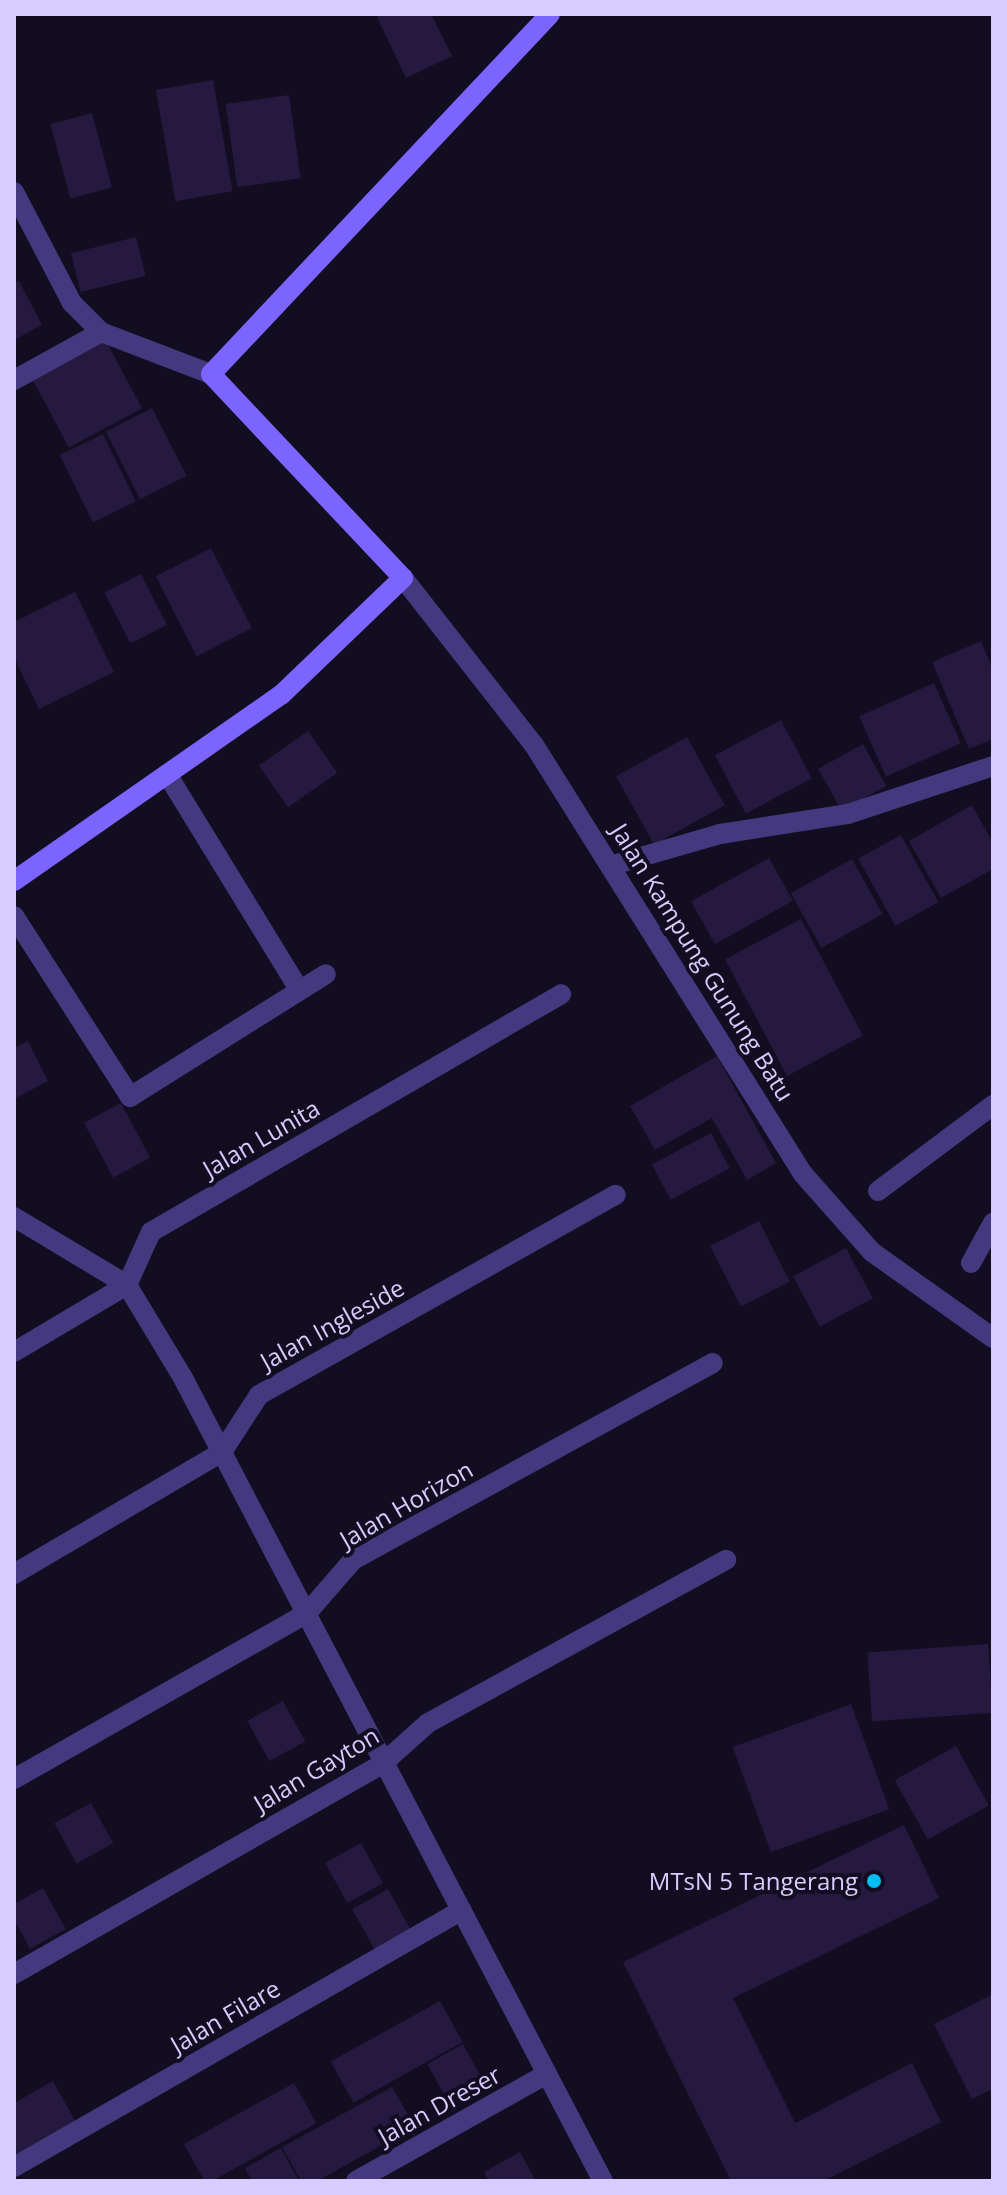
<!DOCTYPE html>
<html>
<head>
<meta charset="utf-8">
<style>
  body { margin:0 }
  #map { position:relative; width:1007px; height:2195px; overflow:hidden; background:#120d20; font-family:"Open Sans",sans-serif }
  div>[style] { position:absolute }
  .building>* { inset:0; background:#261940; transform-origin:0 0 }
  .street>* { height:20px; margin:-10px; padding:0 10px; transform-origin:10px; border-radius:10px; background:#44387e }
  .secondary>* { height:20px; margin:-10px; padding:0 10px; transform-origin:10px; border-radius:10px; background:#7c64fe }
  .dots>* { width:22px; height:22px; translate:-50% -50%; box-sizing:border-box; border:4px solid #120d20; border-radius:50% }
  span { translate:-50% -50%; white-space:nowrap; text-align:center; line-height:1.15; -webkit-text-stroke:8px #120d20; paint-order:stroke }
  .street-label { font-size:24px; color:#d8ccff }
  .poi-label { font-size:24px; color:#d8ccff }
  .right { translate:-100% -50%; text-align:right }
  .frame { position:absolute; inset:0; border:16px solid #d8ccff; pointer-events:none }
</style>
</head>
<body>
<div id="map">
  <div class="building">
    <div style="clip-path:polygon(384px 14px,431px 14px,452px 56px,406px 78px,377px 17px)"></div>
    <div style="left:213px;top:80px;width:113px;height:58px;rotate:80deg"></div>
    <div style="left:289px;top:95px;width:84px;height:64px;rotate:82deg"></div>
    <div style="left:92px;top:113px;width:77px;height:43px;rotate:75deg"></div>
    <div style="left:136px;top:237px;width:40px;height:67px;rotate:76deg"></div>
    <div style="clip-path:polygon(19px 281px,42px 325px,14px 340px,14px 283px)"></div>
    <div style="left:104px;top:337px;width:81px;height:83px;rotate:62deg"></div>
    <div style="left:152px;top:408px;width:76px;height:52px;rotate:63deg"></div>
    <div style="left:103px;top:434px;width:75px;height:48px;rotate:64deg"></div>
    <div style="left:211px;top:548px;width:90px;height:62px;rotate:63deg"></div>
    <div style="left:141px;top:574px;width:57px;height:41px;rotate:63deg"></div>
    <div style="clip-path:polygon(75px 592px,114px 672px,39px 709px,14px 657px,14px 622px)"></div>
    <div style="clip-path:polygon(981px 641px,993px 670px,993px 739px,969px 749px,932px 662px)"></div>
    <div style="left:934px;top:683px;width:66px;height:82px;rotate:66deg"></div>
    <div style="left:781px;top:720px;width:66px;height:75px;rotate:62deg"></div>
    <div style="left:308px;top:731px;width:51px;height:60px;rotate:55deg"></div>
    <div style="left:687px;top:737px;width:78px;height:81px;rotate:61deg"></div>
    <div style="left:863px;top:744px;width:48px;height:51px;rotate:61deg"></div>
    <div style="clip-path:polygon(972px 805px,993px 843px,993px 869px,941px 898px,909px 841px)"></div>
    <div style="left:901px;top:835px;width:77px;height:49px;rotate:61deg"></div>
    <div style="left:769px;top:858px;width:49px;height:89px;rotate:61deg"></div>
    <div style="left:852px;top:859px;width:63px;height:70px;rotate:61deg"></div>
    <div style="left:801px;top:919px;width:132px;height:86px;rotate:62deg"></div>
    <div style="clip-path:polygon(28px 1041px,48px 1081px,14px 1099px,14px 1048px)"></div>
    <div style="clip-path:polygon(717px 1056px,776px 1163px,747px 1180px,712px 1118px,655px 1150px,630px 1106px)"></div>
    <div style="left:121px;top:1103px;width:62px;height:42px;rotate:62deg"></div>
    <div style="left:711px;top:1133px;width:40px;height:67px;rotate:62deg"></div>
    <div style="left:759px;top:1221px;width:68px;height:55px;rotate:63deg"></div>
    <div style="left:846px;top:1248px;width:57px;height:60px;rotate:62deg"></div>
    <div style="left:988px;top:1644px;width:69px;height:121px;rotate:86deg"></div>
    <div style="left:283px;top:1701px;width:46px;height:41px;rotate:61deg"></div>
    <div style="left:851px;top:1704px;width:112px;height:126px;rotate:70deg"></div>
    <div style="left:956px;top:1746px;width:68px;height:70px;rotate:61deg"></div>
    <div style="left:91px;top:1803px;width:46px;height:42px;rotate:61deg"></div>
    <div style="clip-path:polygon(904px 1825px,939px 1898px,733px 1998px,795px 2123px,912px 2063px,941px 2122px,823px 2181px,731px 2181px,623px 1962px)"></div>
    <div style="left:361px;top:1843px;width:46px;height:41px;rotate:61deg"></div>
    <div style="clip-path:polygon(43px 1888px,66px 1929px,30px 1949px,14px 1920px,14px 1904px)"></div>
    <div style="left:388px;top:1889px;width:47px;height:41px;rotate:61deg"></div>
    <div style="clip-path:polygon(993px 1994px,993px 2089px,972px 2099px,934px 2024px)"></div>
    <div style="left:440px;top:2001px;width:47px;height:125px;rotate:61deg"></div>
    <div style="left:463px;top:2044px;width:47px;height:41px;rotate:61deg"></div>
    <div style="clip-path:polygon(53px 2081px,75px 2121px,14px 2155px,14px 2103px)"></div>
    <div style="left:294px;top:2083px;width:46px;height:126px;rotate:61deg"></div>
    <div style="clip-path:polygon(392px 2087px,415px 2127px,317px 2181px,301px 2181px,282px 2147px)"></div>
    <div style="clip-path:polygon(281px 2148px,299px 2181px,252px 2181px,245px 2168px)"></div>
    <div style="clip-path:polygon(520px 2152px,536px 2181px,488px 2181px,484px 2172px)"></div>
  </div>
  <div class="street">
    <div style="left:14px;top:192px;width:125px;rotate:62.4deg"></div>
    <div style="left:72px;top:303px;width:41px;rotate:45deg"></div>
    <div style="left:101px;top:332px;width:118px;rotate:20.9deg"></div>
    <div style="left:14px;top:380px;width:99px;rotate:-28.9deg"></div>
    <div style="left:403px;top:578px;width:212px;rotate:51.9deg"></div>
    <div style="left:534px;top:745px;width:506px;rotate:57.91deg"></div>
    <div style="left:803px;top:1174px;width:104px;rotate:48.5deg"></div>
    <div style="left:872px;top:1252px;width:148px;rotate:35.4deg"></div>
    <div style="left:167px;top:774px;width:252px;rotate:58.5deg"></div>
    <div style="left:613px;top:865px;width:111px;rotate:-16.2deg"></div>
    <div style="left:720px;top:834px;width:130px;rotate:-8.9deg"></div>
    <div style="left:848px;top:814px;width:153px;rotate:-18.3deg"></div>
    <div style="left:14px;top:916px;width:215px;rotate:57.3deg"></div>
    <div style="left:130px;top:1097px;width:231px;rotate:-32.1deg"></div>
    <div style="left:878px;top:1191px;width:144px;rotate:-36.8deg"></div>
    <div style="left:14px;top:1217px;width:132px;rotate:31deg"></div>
    <div style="left:127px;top:1285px;width:109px;rotate:58.9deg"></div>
    <div style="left:183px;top:1378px;width:906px;rotate:62.39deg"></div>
    <div style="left:971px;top:1263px;width:46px;rotate:-61.2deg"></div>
    <div style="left:14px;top:1352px;width:131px;rotate:-30.7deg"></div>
    <div style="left:127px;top:1285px;width:58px;rotate:-65.6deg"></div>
    <div style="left:151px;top:1232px;width:474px;rotate:-30.1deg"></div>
    <div style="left:14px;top:1574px;width:241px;rotate:-30.4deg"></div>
    <div style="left:222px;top:1452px;width:68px;rotate:-57deg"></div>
    <div style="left:259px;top:1395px;width:409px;rotate:-29.3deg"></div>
    <div style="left:14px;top:1779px;width:337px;rotate:-29.5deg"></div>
    <div style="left:307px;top:1613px;width:70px;rotate:-49deg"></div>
    <div style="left:353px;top:1560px;width:410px;rotate:-28.7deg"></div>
    <div style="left:14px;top:1974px;width:422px;rotate:-29.7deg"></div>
    <div style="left:381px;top:1765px;width:63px;rotate:-41.8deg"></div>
    <div style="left:428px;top:1723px;width:340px;rotate:-28.7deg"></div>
    <div style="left:14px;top:2167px;width:516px;rotate:-29.84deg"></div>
    <div style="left:356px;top:2181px;width:219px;rotate:-29.3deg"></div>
  </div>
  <div class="secondary">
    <div style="left:14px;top:881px;width:325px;rotate:-34.9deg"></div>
    <div style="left:281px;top:695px;width:169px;rotate:-43.8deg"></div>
    <div style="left:403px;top:578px;width:280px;rotate:-133.3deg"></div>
    <div style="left:211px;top:374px;width:494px;rotate:-46.7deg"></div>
  </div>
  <div class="dots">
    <div style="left:874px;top:1881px;background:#02bcf4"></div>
  </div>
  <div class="street-label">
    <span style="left:703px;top:962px;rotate:58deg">Jalan Kampung Gunung Batu</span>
    <span style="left:261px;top:1138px;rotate:-30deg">Jalan Lunita</span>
    <span style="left:332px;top:1324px;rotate:-29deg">Jalan Ingleside</span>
    <span style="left:406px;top:1504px;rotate:-30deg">Jalan Horizon</span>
    <span style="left:316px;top:1769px;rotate:-31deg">Jalan Gayton</span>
    <span style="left:225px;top:2016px;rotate:-30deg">Jalan Filare</span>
    <span style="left:439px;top:2105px;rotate:-29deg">Jalan Dreser</span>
  </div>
  <div class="poi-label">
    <span class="right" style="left:858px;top:1881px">MTsN 5 Tangerang</span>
  </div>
  <div class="frame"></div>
</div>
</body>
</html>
